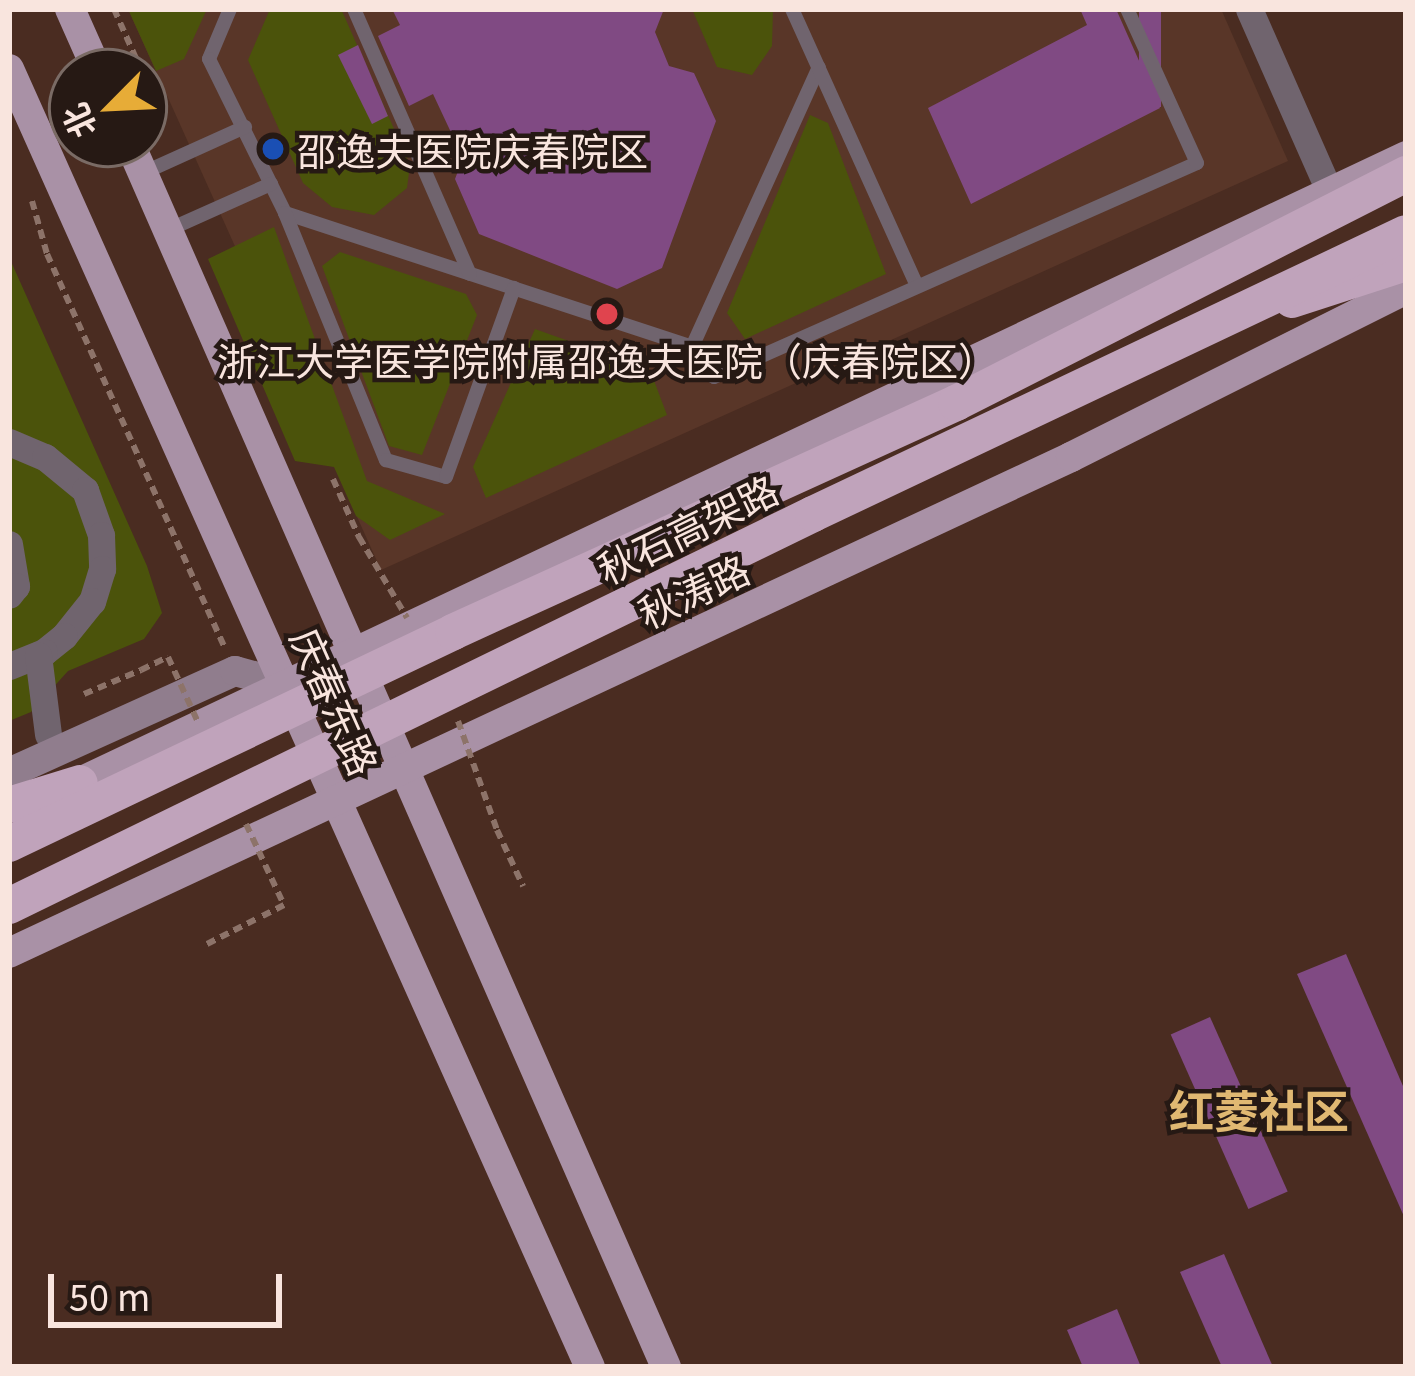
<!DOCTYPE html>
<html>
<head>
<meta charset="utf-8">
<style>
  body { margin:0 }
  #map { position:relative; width:1415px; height:1376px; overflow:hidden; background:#4a2c21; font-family:Georgia,"Noto Sans SC",serif }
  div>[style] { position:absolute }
  .built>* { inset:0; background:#593628 }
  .green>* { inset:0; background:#4b530b }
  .building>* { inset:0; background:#804a83; transform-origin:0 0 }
  .path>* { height:6px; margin-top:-3px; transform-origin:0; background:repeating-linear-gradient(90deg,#8d7369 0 9px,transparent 0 15px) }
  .lane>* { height:14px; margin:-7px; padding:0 7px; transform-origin:7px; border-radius:7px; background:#70646e }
  .street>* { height:27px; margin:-13.5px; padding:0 13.5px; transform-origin:13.5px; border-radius:13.5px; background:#70646e }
  .secondary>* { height:30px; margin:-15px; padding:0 15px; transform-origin:15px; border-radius:15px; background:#907d8d }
  .primary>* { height:30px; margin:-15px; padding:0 15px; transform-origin:15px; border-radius:15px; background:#a991a6 }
  .highway>* { height:36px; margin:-18px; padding:0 18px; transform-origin:18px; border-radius:18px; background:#c0a3bb }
  .path-bridge>* { height:6px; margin-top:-3px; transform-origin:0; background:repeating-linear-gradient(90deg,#8d7369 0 9px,transparent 0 15px) }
  .highway-bridge>* { height:36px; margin:-18px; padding:0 18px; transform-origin:18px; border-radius:18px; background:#c0a3bb }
  .dots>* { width:33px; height:33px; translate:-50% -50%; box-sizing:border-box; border:6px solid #261914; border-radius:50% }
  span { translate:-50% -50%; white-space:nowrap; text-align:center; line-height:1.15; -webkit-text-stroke:9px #261914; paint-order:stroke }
  .poi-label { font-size:39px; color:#f9e5de }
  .left { translate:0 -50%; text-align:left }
  .street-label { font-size:39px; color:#f9e5de }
  .quarter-label { font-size:45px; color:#e0b872; font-weight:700 }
  .frame { position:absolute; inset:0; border:12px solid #f9e5de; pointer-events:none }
  .north { position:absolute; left:48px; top:48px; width:120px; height:120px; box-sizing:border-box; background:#261914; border:3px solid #7a6b65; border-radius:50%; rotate:246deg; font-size:33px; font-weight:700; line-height:48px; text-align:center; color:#f9e5de }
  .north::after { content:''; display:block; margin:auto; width:42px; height:54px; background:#e7ac37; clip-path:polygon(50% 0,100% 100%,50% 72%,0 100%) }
  .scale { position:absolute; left:48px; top:1274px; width:234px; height:54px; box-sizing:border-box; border:6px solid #f9e5de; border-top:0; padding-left:15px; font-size:36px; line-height:42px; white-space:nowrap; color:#f9e5de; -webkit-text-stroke:9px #261914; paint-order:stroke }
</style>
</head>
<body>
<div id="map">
  <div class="built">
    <div style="clip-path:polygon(128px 9px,1221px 9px,1288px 161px,381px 570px)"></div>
  </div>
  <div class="green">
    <div style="clip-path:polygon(128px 9px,207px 9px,184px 59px,156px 71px)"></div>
    <div style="clip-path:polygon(270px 9px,342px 11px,410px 165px,407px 188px,374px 215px,332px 207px,303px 183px,248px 60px)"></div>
    <div style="clip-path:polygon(692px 9px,773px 9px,772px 46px,752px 75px,717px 67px)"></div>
    <div style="clip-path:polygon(810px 115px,828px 123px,886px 274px,745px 339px,727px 313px)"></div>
    <div style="clip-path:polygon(274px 227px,367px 481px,445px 514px,390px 540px,356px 516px,334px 467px,295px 461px,208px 259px)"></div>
    <div style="clip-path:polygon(340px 252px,466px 294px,477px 315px,422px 455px,389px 446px,322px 266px)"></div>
    <div style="clip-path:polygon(9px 257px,147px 566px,162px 613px,144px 639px,68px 671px,31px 712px,9px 721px)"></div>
    <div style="clip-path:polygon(535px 329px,650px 370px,667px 415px,486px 498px,473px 467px)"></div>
  </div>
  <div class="building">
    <div style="clip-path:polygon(392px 9px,664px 9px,655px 32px,669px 66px,694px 73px,716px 121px,662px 268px,617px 289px,479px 234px,455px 179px,463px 158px,433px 94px,409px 106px,378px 36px,400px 25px)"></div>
    <div style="clip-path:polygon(1080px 9px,1116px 9px,1160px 108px,971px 204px,928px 108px,1087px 25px)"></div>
    <div style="left:1139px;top:9px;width:22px;height:98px"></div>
    <div style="clip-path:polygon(358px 45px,388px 116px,372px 124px,338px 55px)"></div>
    <div style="clip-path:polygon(1346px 954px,1406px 1093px,1406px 1221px,1297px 974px)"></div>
    <div style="left:1210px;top:1017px;width:191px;height:43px;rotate:66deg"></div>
    <div style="clip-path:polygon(1224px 1254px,1273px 1367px,1222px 1367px,1180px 1272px)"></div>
    <div style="clip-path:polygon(1117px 1309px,1141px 1367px,1083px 1367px,1067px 1330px)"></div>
  </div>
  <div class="path">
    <div style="left:114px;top:9px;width:69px;rotate:66deg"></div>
    <div style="left:144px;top:77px;width:42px;rotate:65.9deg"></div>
    <div style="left:161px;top:115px;width:16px;rotate:108deg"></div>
    <div style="left:32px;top:201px;width:55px;rotate:74.2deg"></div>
    <div style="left:47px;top:254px;width:430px;rotate:65.7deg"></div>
    <div style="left:333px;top:479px;width:64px;rotate:65.9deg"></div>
    <div style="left:84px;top:694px;width:62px;rotate:-22.8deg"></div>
    <div style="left:497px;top:830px;width:62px;rotate:65.1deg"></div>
    <div style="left:207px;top:944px;width:59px;rotate:-27deg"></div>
  </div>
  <div class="lane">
    <div style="left:230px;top:9px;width:54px;rotate:112.8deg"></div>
    <div style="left:209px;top:59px;width:172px;rotate:63.7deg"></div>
    <div style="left:285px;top:213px;width:428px;rotate:18.2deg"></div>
    <div style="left:692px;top:347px;width:307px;rotate:-65.6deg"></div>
    <div style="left:354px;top:9px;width:289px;rotate:66.4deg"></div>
    <div style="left:792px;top:9px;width:304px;rotate:65.7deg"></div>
    <div style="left:143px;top:173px;width:112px;rotate:-24.3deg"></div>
    <div style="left:285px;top:213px;width:267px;rotate:67.8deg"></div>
    <div style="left:386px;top:460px;width:62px;rotate:15.8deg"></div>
    <div style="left:446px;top:477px;width:201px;rotate:-70.2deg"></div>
    <div style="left:168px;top:230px;width:113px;rotate:-24.1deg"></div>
    <div style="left:692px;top:347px;width:37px;rotate:54deg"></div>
    <div style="left:714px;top:377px;width:528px;rotate:-23.9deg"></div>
    <div style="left:1197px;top:163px;width:169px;rotate:-114.4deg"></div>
  </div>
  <div class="street">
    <div style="left:1249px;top:9px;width:201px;rotate:66.2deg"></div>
    <div style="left:9px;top:442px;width:39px;rotate:23deg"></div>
    <div style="left:45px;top:457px;width:52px;rotate:39.5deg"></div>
    <div style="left:85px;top:490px;width:48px;rotate:70.4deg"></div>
    <div style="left:101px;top:535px;width:34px;rotate:88deg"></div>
    <div style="left:102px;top:569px;width:34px;rotate:107deg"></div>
    <div style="left:92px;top:601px;width:45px;rotate:128.7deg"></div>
    <div style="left:64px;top:636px;width:26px;rotate:141deg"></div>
    <div style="left:44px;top:652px;width:38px;rotate:158deg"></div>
    <div style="left:9px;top:544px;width:43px;rotate:80.5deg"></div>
    <div style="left:16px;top:586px;width:11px;rotate:128deg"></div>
    <div style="left:38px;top:655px;width:80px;rotate:82.8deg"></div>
  </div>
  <div class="secondary">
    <div style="left:9px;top:773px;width:248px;rotate:-24.3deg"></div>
    <div style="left:235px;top:671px;width:54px;rotate:15.1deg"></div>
  </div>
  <div class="primary">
    <div style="left:70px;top:9px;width:69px;rotate:66deg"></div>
    <div style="left:9px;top:69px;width:1422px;rotate:65.89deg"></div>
    <div style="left:130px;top:144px;width:1335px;rotate:66.33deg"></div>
    <div style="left:61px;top:791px;width:1487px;rotate:-25.27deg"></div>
    <div style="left:9px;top:953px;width:1172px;rotate:-25.03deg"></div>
    <div style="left:1071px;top:457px;width:375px;rotate:-26.6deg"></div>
  </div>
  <div class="highway">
    <div style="left:1292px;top:300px;width:120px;rotate:-18deg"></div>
    <div style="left:9px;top:805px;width:74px;rotate:-17.2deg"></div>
  </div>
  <div class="path-bridge">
    <div style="left:359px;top:537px;width:94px;rotate:59.3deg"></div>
    <div style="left:141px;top:670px;width:30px;rotate:-26deg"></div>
    <div style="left:168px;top:657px;width:69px;rotate:65.3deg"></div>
    <div style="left:458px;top:721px;width:116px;rotate:70.3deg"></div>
    <div style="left:246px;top:824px;width:89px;rotate:64.9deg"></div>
    <div style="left:284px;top:905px;width:27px;rotate:153deg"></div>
  </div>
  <div class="highway-bridge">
    <div style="left:9px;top:844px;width:492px;rotate:-25.5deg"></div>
    <div style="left:453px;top:632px;width:553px;rotate:-24.48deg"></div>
    <div style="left:956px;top:403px;width:505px;rotate:-26.97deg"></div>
    <div style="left:9px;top:906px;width:894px;rotate:-25.99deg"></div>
    <div style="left:813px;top:514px;width:656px;rotate:-25.35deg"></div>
  </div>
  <div class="dots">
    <div style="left:273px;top:149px;background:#1a4fb4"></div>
    <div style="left:607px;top:314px;background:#e0444e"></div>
  </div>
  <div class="poi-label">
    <span class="left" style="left:297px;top:149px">邵逸夫医院庆春院区</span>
    <span style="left:607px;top:359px">浙江大学医学院附属邵逸夫医院（庆春院区）</span>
  </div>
  <div class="street-label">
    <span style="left:687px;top:528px;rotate:-26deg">秋石高架路</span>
    <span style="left:693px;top:590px;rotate:-25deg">秋涛路</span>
    <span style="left:336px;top:701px;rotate:66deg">庆春东路</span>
  </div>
  <div class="quarter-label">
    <span style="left:1259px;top:1109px">红菱社区</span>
  </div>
  <div class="frame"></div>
  <div class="north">北</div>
  <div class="scale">50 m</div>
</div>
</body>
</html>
